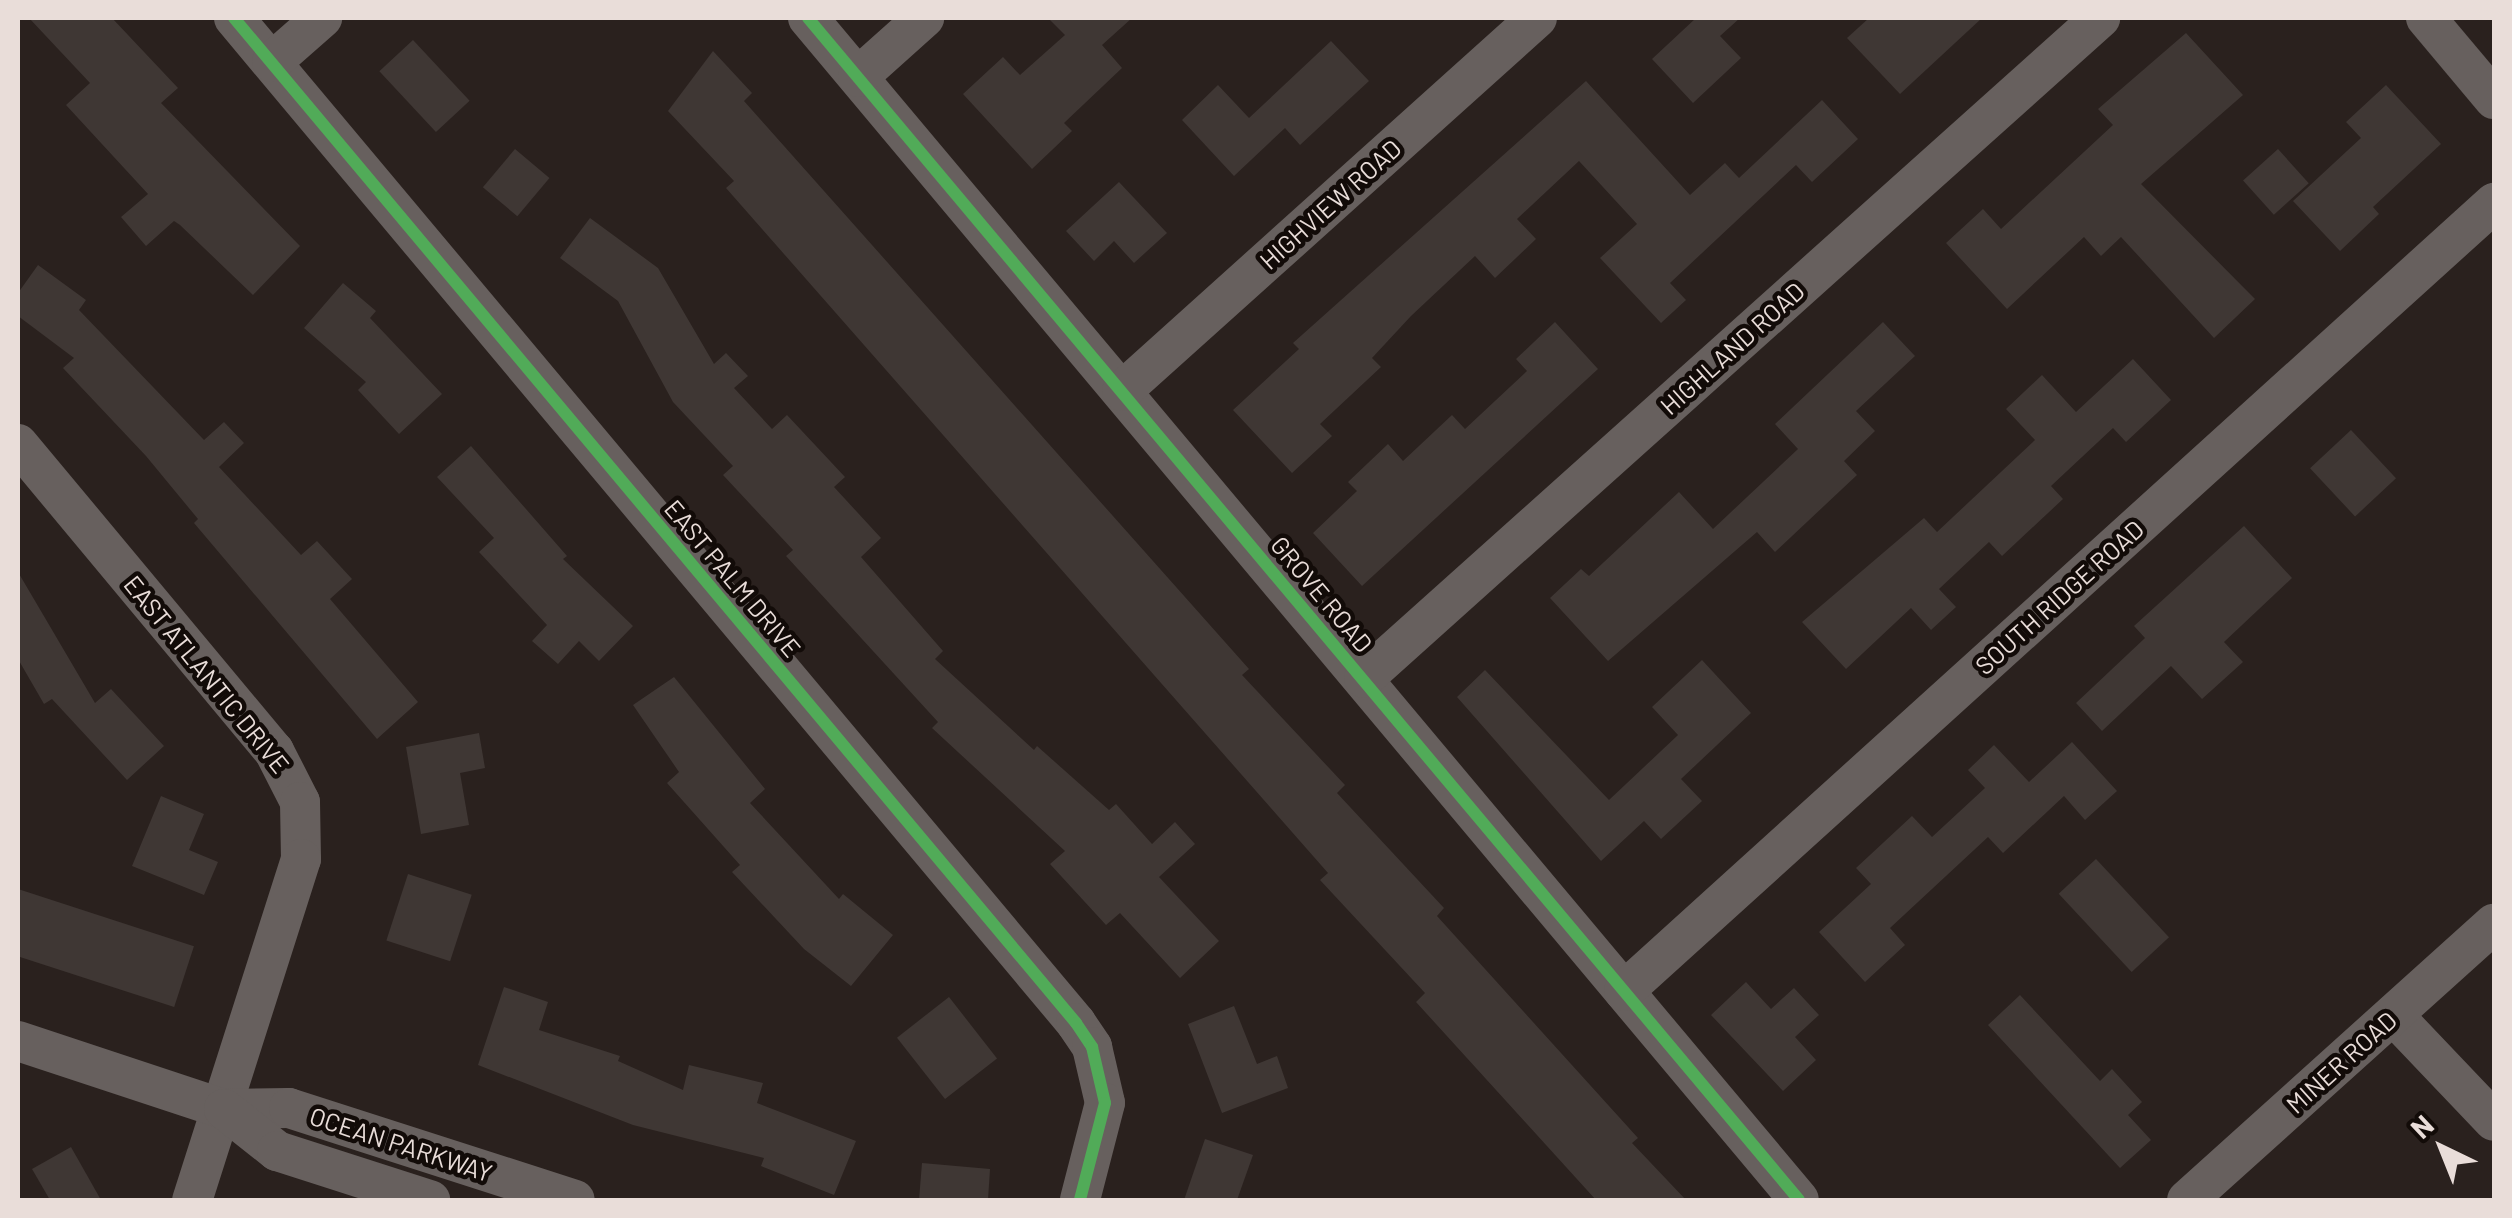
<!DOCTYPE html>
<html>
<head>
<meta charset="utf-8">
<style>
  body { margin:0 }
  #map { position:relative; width:2512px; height:1218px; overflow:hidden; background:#2a211e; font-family:Barlow,sans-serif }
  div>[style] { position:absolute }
  .building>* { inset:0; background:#3f3734; transform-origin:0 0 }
  .minor>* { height:40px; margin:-20px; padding:0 20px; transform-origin:20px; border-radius:20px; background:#67605e }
  .cycleway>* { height:12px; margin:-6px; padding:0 6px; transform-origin:6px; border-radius:6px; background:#51ab58 }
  span { translate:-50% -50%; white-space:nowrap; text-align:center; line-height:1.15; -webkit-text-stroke:9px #120b08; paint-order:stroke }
  .street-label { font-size:25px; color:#e9ddd9 }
  .frame { position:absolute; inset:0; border:20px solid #e9ddd9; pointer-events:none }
  .north { position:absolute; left:2392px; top:1098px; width:100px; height:100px; -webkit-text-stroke:8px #120b08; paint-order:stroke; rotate:317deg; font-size:28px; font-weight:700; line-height:40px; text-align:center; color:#e9ddd9 }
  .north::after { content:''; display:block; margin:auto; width:35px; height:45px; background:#e9ddd9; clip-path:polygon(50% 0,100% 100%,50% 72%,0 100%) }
</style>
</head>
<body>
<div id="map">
  <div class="building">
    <div style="clip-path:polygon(29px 18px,112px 18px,178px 88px,161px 103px,300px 246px,253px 295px,180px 225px,174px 221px,146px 246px,121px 217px,148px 194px,66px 105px,90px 83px)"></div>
    <div style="clip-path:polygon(1048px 18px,1132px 18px,1102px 45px,1122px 68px,1064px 123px,1072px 131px,1032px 169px,963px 94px,1003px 57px,1020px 75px,1065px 35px)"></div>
    <div style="clip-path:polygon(1696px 18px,1740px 18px,1720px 36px,1741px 58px,1693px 103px,1652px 59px)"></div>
    <div style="clip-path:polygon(1869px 18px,1982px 18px,1900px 94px,1847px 38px)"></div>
    <div style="clip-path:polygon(2186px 33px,2243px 95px,2141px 184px,2255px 299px,2214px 338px,2121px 237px,2101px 256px,2084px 237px,2007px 309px,1946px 243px,1983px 209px,2001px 229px,2113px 125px,2098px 109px)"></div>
    <div style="left:413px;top:40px;width:83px;height:46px;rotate:47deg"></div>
    <div style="clip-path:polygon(1331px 41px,1369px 81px,1300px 145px,1285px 128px,1234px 176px,1182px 120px,1218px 85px,1249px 118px)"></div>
    <div style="clip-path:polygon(713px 51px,752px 93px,744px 101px,1249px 669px,1242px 675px,1345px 785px,1337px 793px,1444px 908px,1437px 916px,1638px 1138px,1632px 1143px,1686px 1200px,1596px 1200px,1416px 1002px,1425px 993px,1320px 880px,1328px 873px,726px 188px,734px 181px,668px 111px)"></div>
    <div style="clip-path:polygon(1586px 81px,1690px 195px,1725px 163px,1739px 178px,1822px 100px,1858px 139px,1812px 182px,1796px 165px,1670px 283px,1686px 300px,1661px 323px,1600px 258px,1637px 224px,1579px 161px,1517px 219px,1536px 239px,1495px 278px,1475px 256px,1411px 316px,1372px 358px,1381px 367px,1320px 424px,1332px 436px,1292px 473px,1233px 410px,1299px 349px,1293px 343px)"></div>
    <div style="clip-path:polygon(2386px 85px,2441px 144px,2373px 207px,2379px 214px,2340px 251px,2293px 201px,2361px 138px,2346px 122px)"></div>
    <div style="left:515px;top:149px;width:45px;height:50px;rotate:40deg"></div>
    <div style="left:2278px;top:149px;width:46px;height:47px;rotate:48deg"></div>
    <div style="clip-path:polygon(1119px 182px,1167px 233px,1134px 263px,1114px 241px,1094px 261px,1066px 231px)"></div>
    <div style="clip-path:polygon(590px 218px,658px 268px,714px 364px,726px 353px,748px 376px,734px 388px,772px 429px,787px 415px,845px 477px,834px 487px,881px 538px,861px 557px,943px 651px,935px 659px,1034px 750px,1037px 746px,1109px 810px,1116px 804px,1152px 844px,1175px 822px,1195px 844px,1159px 877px,1219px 941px,1180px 978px,1120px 913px,1106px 925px,1050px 864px,1065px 851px,932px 728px,938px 722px,786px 556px,793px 550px,723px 475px,733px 466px,673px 402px,618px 301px,560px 258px)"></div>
    <div style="clip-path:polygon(38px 265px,86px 300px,79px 310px,204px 440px,224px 422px,244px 443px,219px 467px,301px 555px,317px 541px,352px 579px,330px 599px,418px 702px,377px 739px,194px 523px,198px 519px,146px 456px,63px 368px,74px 358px,18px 316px,18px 293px)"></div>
    <div style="clip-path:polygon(343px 283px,376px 311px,370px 318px,442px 394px,399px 434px,358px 390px,366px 382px,304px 328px)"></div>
    <div style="clip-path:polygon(1555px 322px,1598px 369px,1362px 586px,1313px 533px,1357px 491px,1348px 482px,1388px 444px,1403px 461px,1452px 415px,1465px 429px,1527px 371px,1516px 359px)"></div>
    <div style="clip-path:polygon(1883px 322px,1915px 356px,1856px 411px,1875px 431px,1844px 461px,1857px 475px,1775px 552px,1757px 532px,1608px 661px,1550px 598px,1581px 569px,1589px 576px,1679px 492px,1713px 529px,1798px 449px,1775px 424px)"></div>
    <div style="clip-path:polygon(2133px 359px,2171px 400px,2126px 442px,2113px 428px,2051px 486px,2063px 499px,2002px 556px,1989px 542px,1939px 589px,1956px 607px,1931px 630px,1911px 608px,1846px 669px,1802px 622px,1924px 518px,1937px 532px,2035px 440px,2006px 409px,2042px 375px,2076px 412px)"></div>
    <div style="left:2351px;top:430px;width:66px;height:56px;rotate:47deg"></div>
    <div style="clip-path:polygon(471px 446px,567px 556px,563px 559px,633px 626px,599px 661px,579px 641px,558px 664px,532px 641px,547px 625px,479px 552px,494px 538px,437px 477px)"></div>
    <div style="clip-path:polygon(2244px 526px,2292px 578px,2224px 642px,2243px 662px,2202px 699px,2171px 666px,2102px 731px,2076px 703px,2145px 638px,2134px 626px)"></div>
    <div style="clip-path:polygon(18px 572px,95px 703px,111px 689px,164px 746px,127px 780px,52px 699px,44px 704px,18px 659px)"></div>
    <div style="clip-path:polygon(1702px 660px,1751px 713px,1681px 779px,1702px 801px,1661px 839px,1644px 821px,1601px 861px,1457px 697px,1485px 670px,1609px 800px,1678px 735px,1652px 707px)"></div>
    <div style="clip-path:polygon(674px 677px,765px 789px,750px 803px,839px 899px,843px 894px,893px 935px,851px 986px,804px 949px,732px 872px,740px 865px,667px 783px,679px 772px,633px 705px)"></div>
    <div style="clip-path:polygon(479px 733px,485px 768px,460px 773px,469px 825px,421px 834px,406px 747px)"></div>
    <div style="clip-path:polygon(2072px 742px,2117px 791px,2085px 820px,2064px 796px,2003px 853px,1988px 837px,1890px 928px,1905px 945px,1865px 982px,1819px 932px,1871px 884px,1856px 868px,1912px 816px,1932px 837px,1985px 788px,1968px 770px,1994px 745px,2029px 782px)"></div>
    <div style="clip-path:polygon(161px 796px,204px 814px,189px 850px,218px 862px,204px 895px,132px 866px)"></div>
    <div style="left:2096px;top:859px;width:107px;height:51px;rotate:47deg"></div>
    <div style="left:408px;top:874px;width:67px;height:70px;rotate:18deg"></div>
    <div style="left:18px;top:889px;width:185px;height:64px;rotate:18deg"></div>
    <div style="clip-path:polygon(1746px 982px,1771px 1009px,1794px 988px,1819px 1015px,1795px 1037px,1816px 1060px,1783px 1091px,1711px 1015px)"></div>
    <div style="clip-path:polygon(504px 987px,548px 1002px,539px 1030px,620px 1056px,618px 1061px,683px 1090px,689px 1065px,763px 1083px,757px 1103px,856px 1141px,834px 1195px,761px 1166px,764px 1158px,633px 1125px,478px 1065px)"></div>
    <div style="clip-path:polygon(2020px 995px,2100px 1081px,2112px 1069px,2142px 1102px,2128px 1115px,2151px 1140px,2120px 1168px,1988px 1025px)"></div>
    <div style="left:949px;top:997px;width:78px;height:66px;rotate:52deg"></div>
    <div style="clip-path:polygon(1234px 1006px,1257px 1064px,1277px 1056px,1288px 1088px,1222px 1113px,1188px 1024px)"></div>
    <div style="clip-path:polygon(1205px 1139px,1253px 1155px,1237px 1200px,1184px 1200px)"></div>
    <div style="clip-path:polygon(71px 1147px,101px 1200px,50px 1200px,32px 1169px)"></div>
    <div style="clip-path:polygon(922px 1163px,990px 1169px,988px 1200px,919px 1200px)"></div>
  </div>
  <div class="minor">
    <div style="left:234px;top:18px;width:1311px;rotate:50.04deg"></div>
    <div style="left:1076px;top:1023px;width:29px;rotate:56deg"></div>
    <div style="left:1092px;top:1047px;width:57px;rotate:76.9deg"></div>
    <div style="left:1105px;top:1103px;width:100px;rotate:104.5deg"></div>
    <div style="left:808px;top:18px;width:1542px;rotate:50.02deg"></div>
    <div style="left:2426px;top:18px;width:106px;rotate:50deg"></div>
    <div style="left:272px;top:62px;width:67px;rotate:-41.3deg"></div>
    <div style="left:858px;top:77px;width:89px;rotate:-41.8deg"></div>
    <div style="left:1122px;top:391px;width:558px;rotate:-41.95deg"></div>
    <div style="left:18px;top:444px;width:400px;rotate:50.2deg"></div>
    <div style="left:274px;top:751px;width:57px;rotate:63deg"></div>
    <div style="left:300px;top:802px;width:57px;rotate:89deg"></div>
    <div style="left:301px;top:859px;width:358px;rotate:107.7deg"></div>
    <div style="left:1364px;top:678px;width:989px;rotate:-41.88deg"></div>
    <div style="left:1624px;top:991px;width:1174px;rotate:-42.17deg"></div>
    <div style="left:2393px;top:1015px;width:146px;rotate:46.4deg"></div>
    <div style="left:18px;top:1041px;width:217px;rotate:18.3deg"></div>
    <div style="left:224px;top:1109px;width:65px;rotate:-0.9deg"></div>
    <div style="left:289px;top:1108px;width:300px;rotate:17.8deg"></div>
    <div style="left:224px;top:1109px;width:68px;rotate:38.4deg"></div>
    <div style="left:277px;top:1151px;width:161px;rotate:17.8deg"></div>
    <div style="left:2187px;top:1200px;width:413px;rotate:-42deg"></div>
  </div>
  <div class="cycleway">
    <div style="left:234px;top:18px;width:1311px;rotate:50.04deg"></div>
    <div style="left:1076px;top:1023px;width:29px;rotate:56deg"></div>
    <div style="left:1092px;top:1047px;width:57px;rotate:76.9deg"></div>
    <div style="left:1105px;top:1103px;width:100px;rotate:104.5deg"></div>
    <div style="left:808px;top:18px;width:1542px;rotate:50.02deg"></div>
  </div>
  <div class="street-label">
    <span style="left:1330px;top:204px;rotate:-42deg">HIGHVIEW ROAD</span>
    <span style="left:1732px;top:348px;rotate:-42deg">HIGHLAND ROAD</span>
    <span style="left:733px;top:578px;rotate:50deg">EAST PALM DRIVE</span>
    <span style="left:1322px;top:594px;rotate:50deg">GROVE ROAD</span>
    <span style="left:2059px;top:597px;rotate:-42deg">SOUTH RIDGE ROAD</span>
    <span style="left:207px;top:674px;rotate:51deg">EAST ATLANTIC DRIVE</span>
    <span style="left:2341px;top:1062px;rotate:-42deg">MINER ROAD</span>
    <span style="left:401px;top:1144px;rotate:18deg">OCEAN PARKWAY</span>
  </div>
  <div class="frame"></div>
  <div class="north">N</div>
</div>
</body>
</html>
